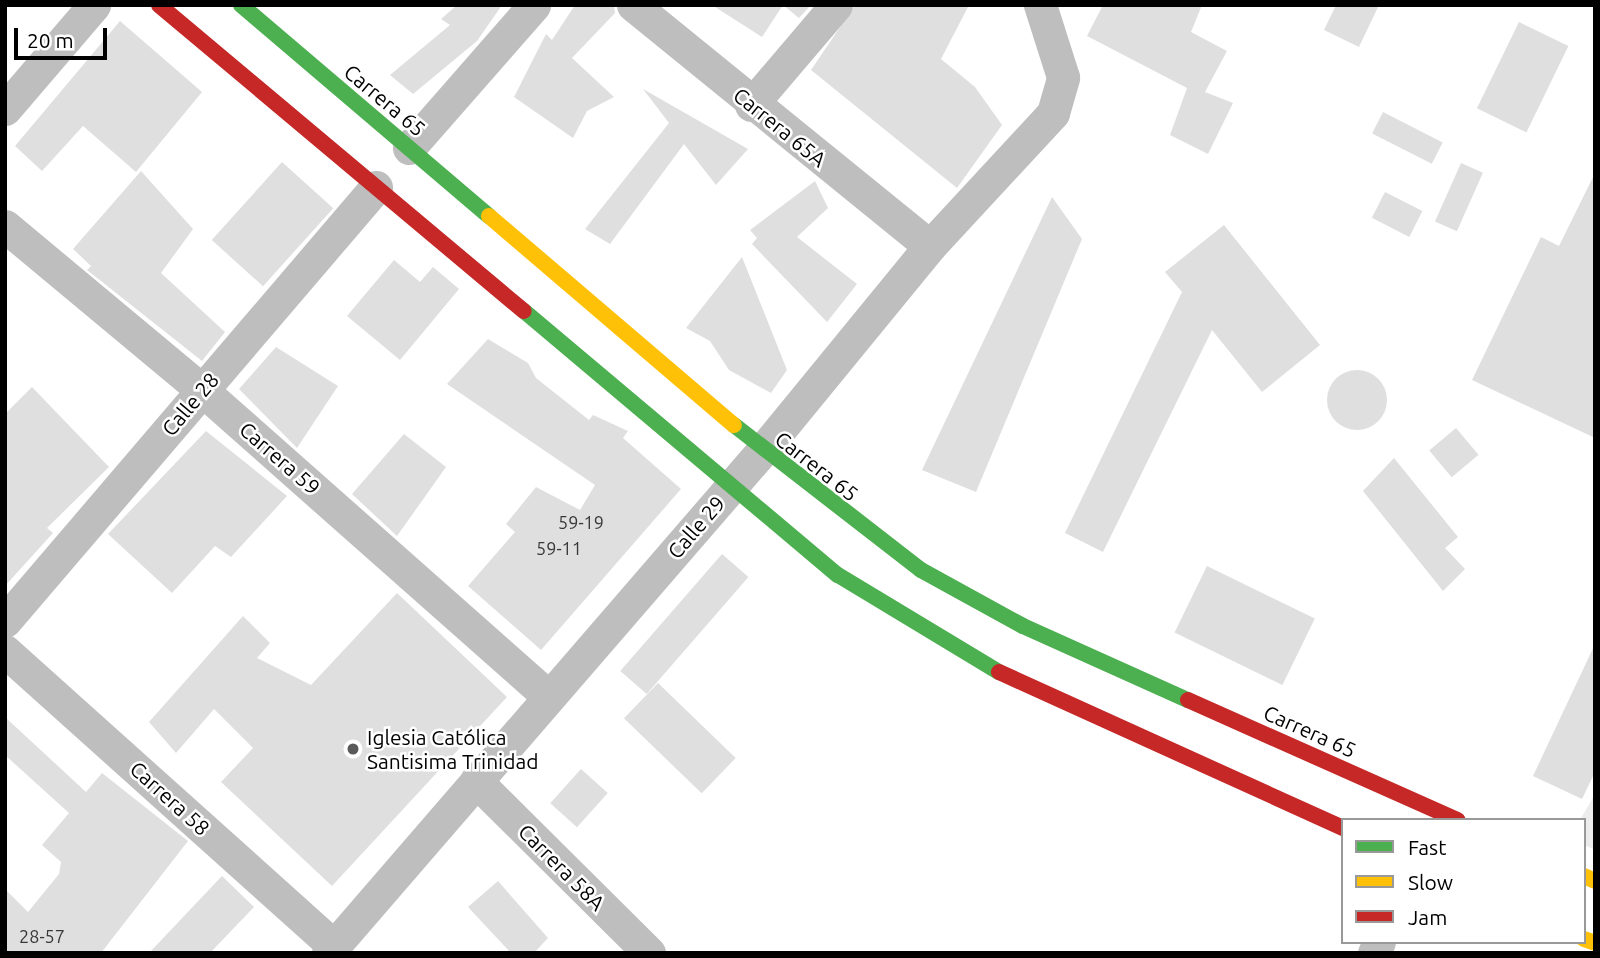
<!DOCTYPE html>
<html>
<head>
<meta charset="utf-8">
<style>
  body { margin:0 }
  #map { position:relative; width:1600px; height:958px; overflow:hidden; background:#fff; font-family:Ubuntu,sans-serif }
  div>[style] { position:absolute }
  .green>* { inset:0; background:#ececec }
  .building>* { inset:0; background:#dfdfdf; transform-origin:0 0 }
  .round { border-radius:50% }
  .street>* { height:33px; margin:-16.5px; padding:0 16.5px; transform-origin:16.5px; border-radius:16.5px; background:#bebebe }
  .fast>* { height:16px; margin:-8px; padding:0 8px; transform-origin:8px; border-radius:8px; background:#4caf50 }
  .slow>* { height:16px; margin:-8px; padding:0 8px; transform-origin:8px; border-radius:8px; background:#ffc107 }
  .jam>* { height:16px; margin:-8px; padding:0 8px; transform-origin:8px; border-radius:8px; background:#c62828 }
  .dots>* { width:19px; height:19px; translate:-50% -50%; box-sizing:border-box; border:4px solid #fff; border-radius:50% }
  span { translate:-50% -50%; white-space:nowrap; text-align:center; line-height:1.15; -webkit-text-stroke:5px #fff; paint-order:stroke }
  .number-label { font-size:18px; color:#383838 }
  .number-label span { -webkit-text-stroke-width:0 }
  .street-label { font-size:21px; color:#000 }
  .poi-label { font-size:21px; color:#000 }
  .left { translate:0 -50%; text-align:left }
  .frame { position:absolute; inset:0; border:7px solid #000; pointer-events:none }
  .legend { position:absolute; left:1341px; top:818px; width:245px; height:126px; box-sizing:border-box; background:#fff; border:2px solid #999; margin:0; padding:9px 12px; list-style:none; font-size:21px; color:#000 }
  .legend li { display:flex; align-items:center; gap:14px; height:35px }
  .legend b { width:35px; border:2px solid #999 }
  .scale { position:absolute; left:14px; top:28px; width:93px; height:32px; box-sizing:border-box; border:4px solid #000; border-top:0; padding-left:9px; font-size:21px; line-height:24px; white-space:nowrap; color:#000; -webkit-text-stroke:5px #fff; paint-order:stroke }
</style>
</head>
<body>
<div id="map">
  <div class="green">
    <div style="clip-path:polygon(1595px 794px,1595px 850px,1584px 845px,1580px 820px)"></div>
  </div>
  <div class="building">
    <div style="clip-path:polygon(457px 5px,502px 5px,477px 41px,413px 94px,390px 75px,450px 25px,441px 19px)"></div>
    <div style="clip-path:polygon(575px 5px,614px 5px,615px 13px,572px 58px,614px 97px,587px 111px,573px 138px,514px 97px,546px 34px,552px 40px)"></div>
    <div style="clip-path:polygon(712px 5px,811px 5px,799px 18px,783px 5px,762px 37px)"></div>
    <div style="clip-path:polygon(855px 5px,969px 5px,941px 59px,975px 87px,1002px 125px,957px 188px,811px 70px)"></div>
    <div style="clip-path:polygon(1103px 5px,1202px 5px,1191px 32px,1227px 51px,1205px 92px,1233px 103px,1208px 154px,1170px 135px,1187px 88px,1087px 36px)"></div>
    <div style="clip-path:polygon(1336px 5px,1379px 5px,1359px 47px,1324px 30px)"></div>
    <div style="clip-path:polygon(120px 21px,202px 92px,136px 172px,83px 126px,42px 171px,15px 146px)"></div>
    <div style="left:1519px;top:22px;width:55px;height:96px;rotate:26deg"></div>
    <div style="clip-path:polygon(643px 89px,748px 149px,716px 185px,684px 144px,610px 244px,585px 229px,669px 123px)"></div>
    <div style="left:1383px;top:112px;width:67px;height:24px;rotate:27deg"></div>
    <div style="left:282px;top:162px;width:69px;height:105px;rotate:42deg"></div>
    <div style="left:1461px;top:163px;width:24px;height:64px;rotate:24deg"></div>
    <div style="clip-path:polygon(141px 171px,193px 229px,161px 273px,225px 332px,202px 361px,87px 270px,91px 266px,73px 249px)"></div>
    <div style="clip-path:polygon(1595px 173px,1595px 438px,1472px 380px,1541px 237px,1559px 246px)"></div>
    <div style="clip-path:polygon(815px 181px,828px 208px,797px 237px,857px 284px,827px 322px,752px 244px,757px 238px,750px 230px)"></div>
    <div style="left:1385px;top:192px;width:42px;height:29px;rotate:27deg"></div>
    <div style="clip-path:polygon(1052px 197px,1082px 239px,976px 492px,922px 470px)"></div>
    <div style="clip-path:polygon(1224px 225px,1320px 345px,1262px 392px,1212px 330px,1103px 552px,1065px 533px,1182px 292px,1165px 272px)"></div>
    <div style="clip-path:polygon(742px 257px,787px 370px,771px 393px,729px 370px,710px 341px,686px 328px)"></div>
    <div style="clip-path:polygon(394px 260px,420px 282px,433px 267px,459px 289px,400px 360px,347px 316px)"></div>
    <div style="clip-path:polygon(488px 339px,528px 363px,536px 378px,589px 420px,593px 415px,628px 431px,623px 438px,681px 489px,541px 650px,468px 586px,515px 532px,506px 524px,536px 487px,580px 510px,595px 485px,447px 384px)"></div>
    <div style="clip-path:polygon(276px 347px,338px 386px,297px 448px,239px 389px)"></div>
    <div class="round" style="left:1327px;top:370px;width:60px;height:60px"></div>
    <div style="clip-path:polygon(32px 387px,109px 467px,47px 528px,53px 533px,5px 586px,5px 414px)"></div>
    <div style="left:1456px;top:428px;width:35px;height:35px;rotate:50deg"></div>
    <div style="clip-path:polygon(206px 431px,287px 496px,231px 557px,215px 546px,172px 593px,108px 534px)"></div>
    <div style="clip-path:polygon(404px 434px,446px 467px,397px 536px,352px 494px)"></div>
    <div style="clip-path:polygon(1394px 458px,1458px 537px,1445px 548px,1465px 569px,1443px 591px,1363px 491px)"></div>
    <div style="left:722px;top:554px;width:35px;height:155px;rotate:41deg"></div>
    <div style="left:1207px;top:566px;width:120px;height:74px;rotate:26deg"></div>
    <div style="clip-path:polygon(397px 593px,507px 697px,332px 886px,221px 782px,253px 748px,214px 709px,176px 753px,149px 722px,243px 616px,270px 643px,257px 658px,311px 685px)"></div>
    <div style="clip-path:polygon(1595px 644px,1595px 772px,1582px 799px,1533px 776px)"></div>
    <div style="left:658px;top:683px;width:108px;height:49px;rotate:44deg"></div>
    <div style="clip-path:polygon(5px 717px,86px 792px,102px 773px,188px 841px,101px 953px,5px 953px,5px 889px,28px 912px,59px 874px,61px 862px,42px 845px,69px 813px,5px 755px)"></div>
    <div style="left:581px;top:769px;width:36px;height:46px;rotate:42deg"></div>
    <div style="clip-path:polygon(222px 876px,254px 907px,210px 953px,149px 953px)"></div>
    <div style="clip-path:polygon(498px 881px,548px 938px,534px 953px,511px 953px,468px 907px)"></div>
  </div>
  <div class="street">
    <div style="left:633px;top:5px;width:382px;rotate:39.1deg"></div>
    <div style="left:751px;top:105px;width:131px;rotate:-49.6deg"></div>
    <div style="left:5px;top:109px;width:137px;rotate:-49.4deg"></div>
    <div style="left:409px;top:148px;width:190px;rotate:-48.8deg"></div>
    <div style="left:5px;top:226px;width:256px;rotate:39.8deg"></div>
    <div style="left:202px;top:390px;width:463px;rotate:41.5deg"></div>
    <div style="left:5px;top:621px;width:571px;rotate:-49.47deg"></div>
    <div style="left:5px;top:651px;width:442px;rotate:41.9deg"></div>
    <div style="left:476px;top:781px;width:244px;rotate:44.8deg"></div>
    <div style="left:328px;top:953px;width:665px;rotate:-49.15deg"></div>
    <div style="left:763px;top:450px;width:264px;rotate:-50.7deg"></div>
    <div style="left:930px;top:246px;width:181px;rotate:-47.2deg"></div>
    <div style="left:1053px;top:113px;width:37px;rotate:-74deg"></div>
    <div style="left:1063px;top:77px;width:76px;rotate:-107.7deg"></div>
    <div style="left:1374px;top:953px;width:12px;rotate:-66deg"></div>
  </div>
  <div class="fast">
    <div style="left:241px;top:5px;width:326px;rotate:40.4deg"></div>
    <div style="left:524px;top:311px;width:410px;rotate:40.1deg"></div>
    <div style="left:838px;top:575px;width:188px;rotate:31.1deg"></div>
    <div style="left:734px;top:425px;width:237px;rotate:37.8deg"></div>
    <div style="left:921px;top:570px;width:116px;rotate:28.8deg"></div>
    <div style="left:1023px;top:626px;width:181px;rotate:24.2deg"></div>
  </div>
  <div class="slow">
    <div style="left:489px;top:216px;width:322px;rotate:40.5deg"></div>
    <div style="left:1584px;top:876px;width:12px;rotate:24deg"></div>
    <div style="left:1584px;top:939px;width:12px;rotate:20deg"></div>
  </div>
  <div class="jam">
    <div style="left:159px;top:5px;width:476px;rotate:40deg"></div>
    <div style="left:999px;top:672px;width:378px;rotate:24.4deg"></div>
    <div style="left:1188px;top:700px;width:295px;rotate:24deg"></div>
  </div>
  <div class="dots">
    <div style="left:353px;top:749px;background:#595959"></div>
  </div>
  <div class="number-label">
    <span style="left:581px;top:522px">59-19</span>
    <span style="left:559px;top:548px">59-11</span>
    <span style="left:42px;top:936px">28-57</span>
  </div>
  <div class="street-label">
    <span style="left:385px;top:100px;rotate:40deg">Carrera 65</span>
    <span style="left:780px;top:127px;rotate:39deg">Carrera 65A</span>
    <span style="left:190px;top:404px;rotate:-50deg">Calle 28</span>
    <span style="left:280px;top:458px;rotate:41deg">Carrera 59</span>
    <span style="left:817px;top:466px;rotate:38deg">Carrera 65</span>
    <span style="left:696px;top:527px;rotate:-49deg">Calle 29</span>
    <span style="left:1310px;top:731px;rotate:24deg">Carrera 65</span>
    <span style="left:170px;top:798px;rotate:42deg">Carrera 58</span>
    <span style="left:562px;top:867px;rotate:45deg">Carrera 58A</span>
  </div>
  <div class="poi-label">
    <span class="left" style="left:367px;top:749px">Iglesia Católica<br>Santisima Trinidad</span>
  </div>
  <div class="frame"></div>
  <ul class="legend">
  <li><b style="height:9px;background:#4caf50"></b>Fast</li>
  <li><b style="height:9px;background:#ffc107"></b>Slow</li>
  <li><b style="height:9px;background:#c62828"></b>Jam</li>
  </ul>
  <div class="scale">20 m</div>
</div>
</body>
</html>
